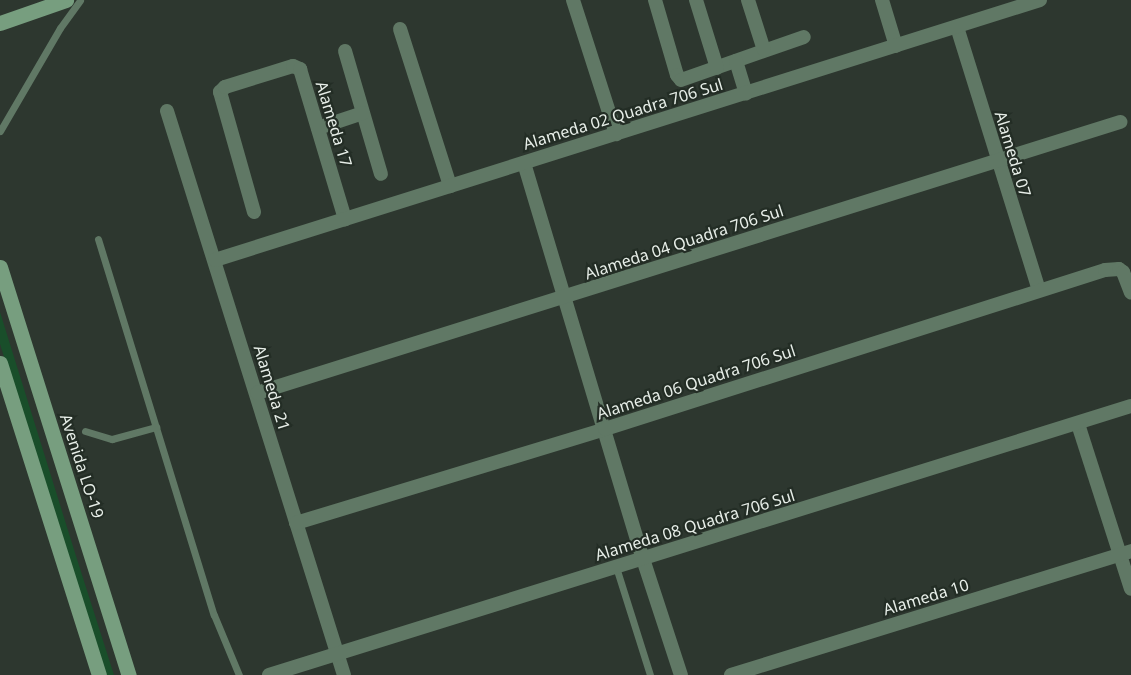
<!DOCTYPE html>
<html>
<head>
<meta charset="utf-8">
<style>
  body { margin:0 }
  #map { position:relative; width:1131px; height:675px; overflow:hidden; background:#2d372f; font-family:"Noto Sans",sans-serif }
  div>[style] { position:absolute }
  .green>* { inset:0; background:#194e2a }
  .lane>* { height:7px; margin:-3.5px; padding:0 3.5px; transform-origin:3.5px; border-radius:3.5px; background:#607865 }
  .street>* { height:14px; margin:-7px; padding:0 7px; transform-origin:7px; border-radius:7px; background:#607865 }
  .secondary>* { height:15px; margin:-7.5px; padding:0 7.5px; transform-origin:7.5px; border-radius:7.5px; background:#779e7f }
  span { translate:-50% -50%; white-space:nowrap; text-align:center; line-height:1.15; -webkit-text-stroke:4.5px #232d25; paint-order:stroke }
  .street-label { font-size:16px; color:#e7eee8 }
</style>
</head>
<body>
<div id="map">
  <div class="green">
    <div style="clip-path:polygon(0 312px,76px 556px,114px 675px,103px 675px,0 344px)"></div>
  </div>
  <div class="lane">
    <div style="left:0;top:131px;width:119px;rotate:-59.8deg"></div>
    <div style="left:60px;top:28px;width:34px;rotate:-54deg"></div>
    <div style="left:98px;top:239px;width:393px;rotate:72.9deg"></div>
    <div style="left:214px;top:615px;width:65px;rotate:67.4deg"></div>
    <div style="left:85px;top:431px;width:28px;rotate:17deg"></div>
    <div style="left:112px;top:439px;width:46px;rotate:-15.3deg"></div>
    <div style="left:616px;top:567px;width:113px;rotate:72.5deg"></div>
  </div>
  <div class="street">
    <div style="left:573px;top:0;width:141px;rotate:72.2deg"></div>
    <div style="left:655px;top:0;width:78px;rotate:73.7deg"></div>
    <div style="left:677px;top:75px;width:6px;rotate:51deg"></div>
    <div style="left:681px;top:80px;width:130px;rotate:-19.3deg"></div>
    <div style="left:696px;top:0;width:71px;rotate:72.8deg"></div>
    <div style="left:748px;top:0;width:52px;rotate:72.3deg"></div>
    <div style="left:882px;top:0;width:48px;rotate:73.1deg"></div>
    <div style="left:957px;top:27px;width:275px;rotate:72.7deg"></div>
    <div style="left:400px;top:29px;width:165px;rotate:72.3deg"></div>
    <div style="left:345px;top:51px;width:128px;rotate:73.7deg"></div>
    <div style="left:736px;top:61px;width:34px;rotate:73deg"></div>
    <div style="left:167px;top:111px;width:591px;rotate:72.58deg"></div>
    <div style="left:318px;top:128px;width:47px;rotate:-18.4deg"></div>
    <div style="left:524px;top:163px;width:413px;rotate:73.3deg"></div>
    <div style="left:643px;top:559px;width:122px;rotate:71.9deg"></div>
    <div style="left:254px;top:212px;width:125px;rotate:-105.8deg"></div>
    <div style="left:220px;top:92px;width:7px;rotate:-45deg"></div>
    <div style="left:225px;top:87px;width:71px;rotate:-17.2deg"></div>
    <div style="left:293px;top:66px;width:8px;rotate:23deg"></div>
    <div style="left:300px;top:69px;width:157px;rotate:73.3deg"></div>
    <div style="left:215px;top:260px;width:865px;rotate:-17.49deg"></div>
    <div style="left:257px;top:393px;width:905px;rotate:-17.43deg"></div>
    <div style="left:1078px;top:424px;width:173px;rotate:72.2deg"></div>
    <div style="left:296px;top:523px;width:323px;rotate:-16.9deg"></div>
    <div style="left:605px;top:429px;width:525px;rotate:-17.64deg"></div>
    <div style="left:1105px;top:270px;width:14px;rotate:-4deg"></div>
    <div style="left:1119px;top:269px;width:5px;rotate:37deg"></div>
    <div style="left:1123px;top:272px;width:22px;rotate:69deg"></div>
    <div style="left:269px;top:675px;width:903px;rotate:-17.33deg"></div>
    <div style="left:731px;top:675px;width:419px;rotate:-17.2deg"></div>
  </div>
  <div class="secondary">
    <div style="left:0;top:23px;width:70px;rotate:-19.2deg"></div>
    <div style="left:0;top:267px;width:428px;rotate:72.5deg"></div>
    <div style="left:0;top:363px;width:327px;rotate:72.4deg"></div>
  </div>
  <div class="street-label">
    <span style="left:623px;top:114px;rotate:-17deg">Alameda 02 Quadra 706 Sul</span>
    <span style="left:334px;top:124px;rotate:73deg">Alameda 17</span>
    <span style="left:1013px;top:154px;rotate:73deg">Alameda 07</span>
    <span style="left:684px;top:242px;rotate:-18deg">Alameda 04 Quadra 706 Sul</span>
    <span style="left:696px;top:382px;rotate:-18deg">Alameda 06 Quadra 706 Sul</span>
    <span style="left:272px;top:388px;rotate:73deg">Alameda 21</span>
    <span style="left:82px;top:466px;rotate:72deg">Avenida LO-19</span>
    <span style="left:695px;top:525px;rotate:-17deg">Alameda 08 Quadra 706 Sul</span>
    <span style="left:926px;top:597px;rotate:-17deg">Alameda 10</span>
  </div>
</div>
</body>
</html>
